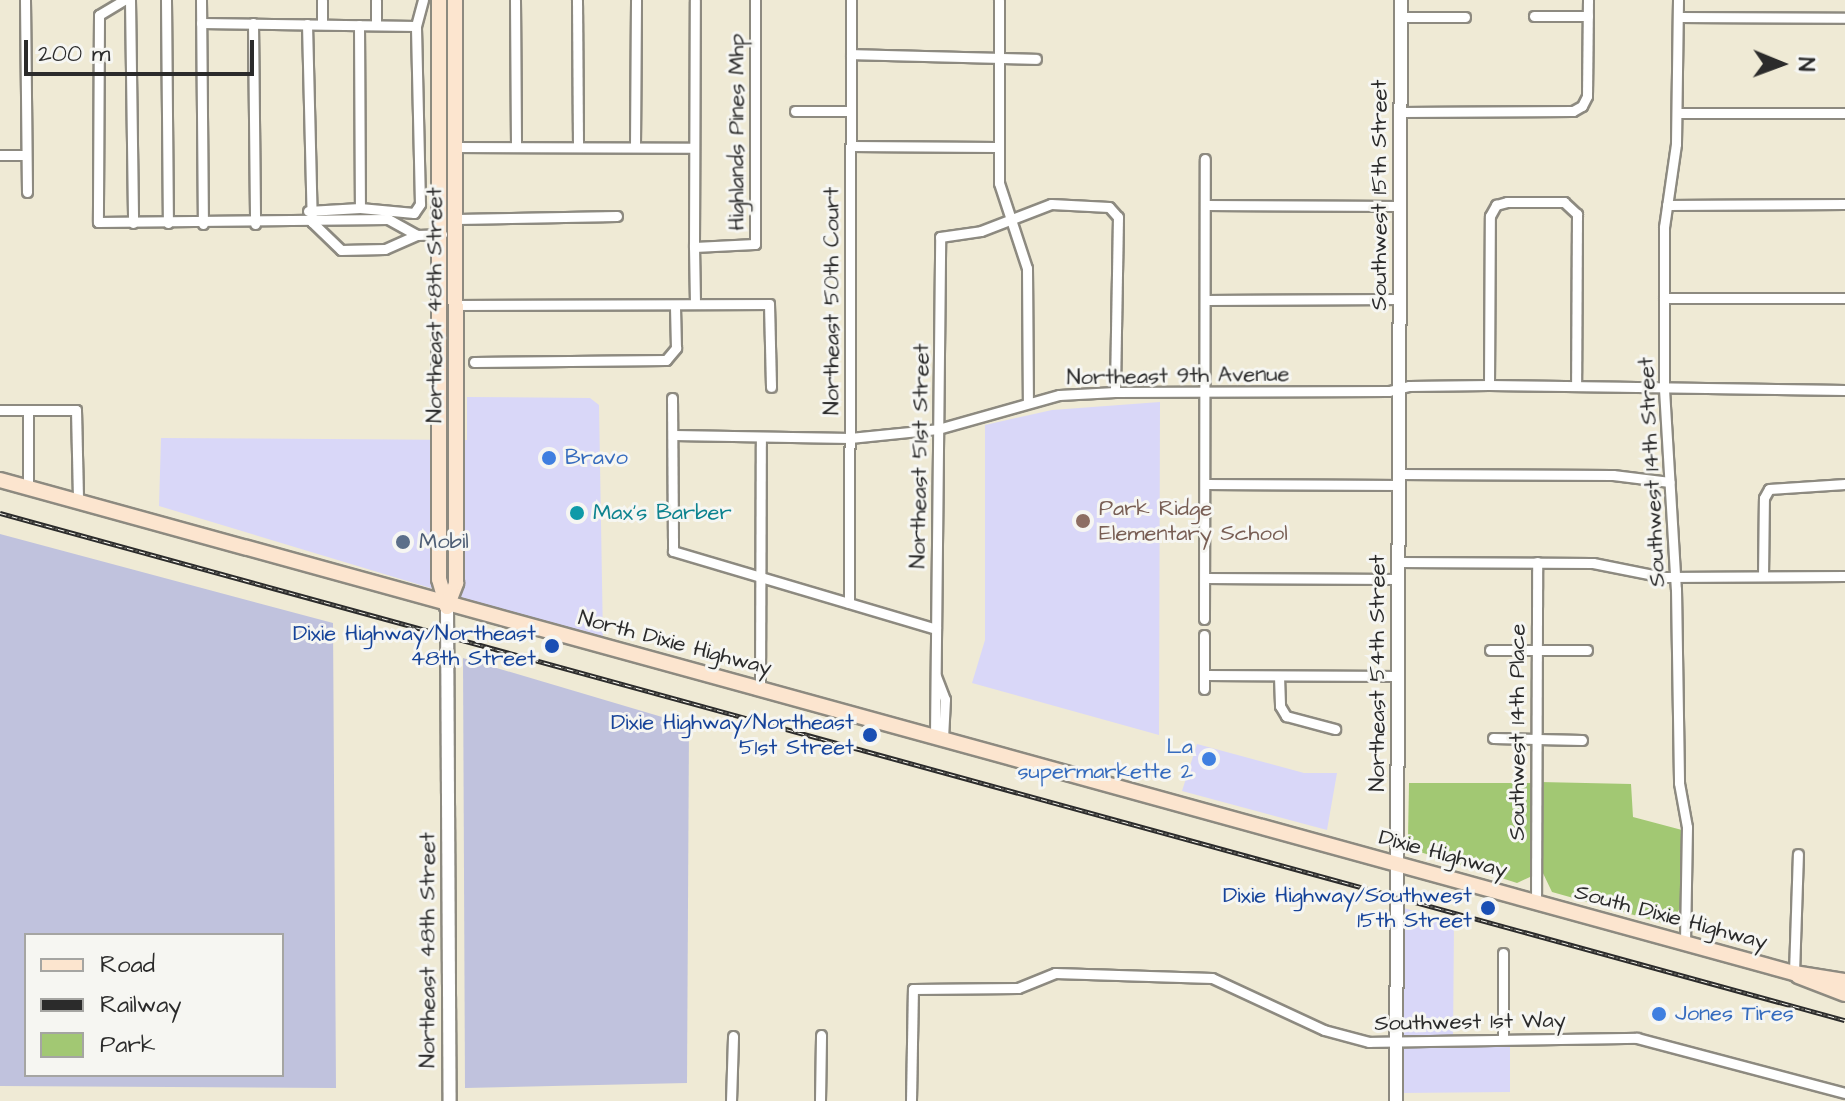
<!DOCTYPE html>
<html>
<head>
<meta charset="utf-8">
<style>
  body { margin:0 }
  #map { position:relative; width:1845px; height:1101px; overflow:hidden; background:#efead5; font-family:"Architects Daughter",sans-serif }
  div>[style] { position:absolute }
  .built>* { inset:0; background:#d9d7f8 }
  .industrial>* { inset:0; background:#c0c2dd }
  .green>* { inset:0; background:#a2c873 }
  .roads { filter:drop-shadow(2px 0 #8d8a80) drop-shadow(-2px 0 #8d8a80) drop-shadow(0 2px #8d8a80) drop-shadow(0 -2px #8d8a80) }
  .minor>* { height:9px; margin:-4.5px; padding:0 4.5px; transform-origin:4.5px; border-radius:4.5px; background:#fff }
  .tertiary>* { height:12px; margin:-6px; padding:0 6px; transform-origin:6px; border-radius:6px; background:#fff }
  .secondary>* { height:14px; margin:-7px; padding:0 7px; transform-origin:7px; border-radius:7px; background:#fce5cf }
  .rail>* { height:5px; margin-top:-2.5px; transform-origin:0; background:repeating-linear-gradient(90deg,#f6f6f2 0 6px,#2b2b2b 0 12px); box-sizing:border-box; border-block:2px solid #2b2b2b }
  .dots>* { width:22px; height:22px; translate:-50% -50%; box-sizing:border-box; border:4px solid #f6f6f2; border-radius:50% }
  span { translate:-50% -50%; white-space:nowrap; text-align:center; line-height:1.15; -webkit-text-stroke:6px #f6f6f2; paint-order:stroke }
  .street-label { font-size:22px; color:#2b2b2b }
  .shop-label { font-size:22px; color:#366cbe }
  .left { translate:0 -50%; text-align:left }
  .right { translate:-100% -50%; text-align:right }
  .education-label { font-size:22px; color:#785e54 }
  .culture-label { font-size:22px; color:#0d838f }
  .service-label { font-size:22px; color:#4e5e75 }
  .transit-label { font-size:22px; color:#164399 }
  .legend { position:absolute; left:24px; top:933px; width:260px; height:144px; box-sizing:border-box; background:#f6f6f2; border:2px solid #a5a5a2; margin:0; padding:10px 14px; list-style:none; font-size:24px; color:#2b2b2b }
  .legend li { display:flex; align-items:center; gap:16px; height:40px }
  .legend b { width:40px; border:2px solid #a5a5a2 }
  .north { position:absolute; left:1741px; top:24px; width:80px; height:80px; -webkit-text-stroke:6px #f6f6f2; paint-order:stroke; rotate:91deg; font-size:22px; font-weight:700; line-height:32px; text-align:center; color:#2b2b2b }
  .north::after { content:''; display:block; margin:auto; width:28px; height:36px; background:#2b2b2b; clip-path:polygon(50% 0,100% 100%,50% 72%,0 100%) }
  .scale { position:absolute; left:24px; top:40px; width:230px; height:36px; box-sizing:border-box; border:4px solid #2b2b2b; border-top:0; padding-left:10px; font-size:24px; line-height:28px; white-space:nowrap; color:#2b2b2b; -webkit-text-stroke:6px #f6f6f2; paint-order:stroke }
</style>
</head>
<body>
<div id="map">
  <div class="built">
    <div style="clip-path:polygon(467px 397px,590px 398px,599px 405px,603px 640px,159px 506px,161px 438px,467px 440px)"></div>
    <div style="clip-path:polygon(1160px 402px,1159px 735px,972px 683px,985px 640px,985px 425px,1052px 410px)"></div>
    <div style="clip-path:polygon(1197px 744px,1304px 773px,1337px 773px,1327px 830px,1182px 791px)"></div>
    <div style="clip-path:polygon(1404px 908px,1454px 923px,1453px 1043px,1510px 1040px,1510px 1092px,1400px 1093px)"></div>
  </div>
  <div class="industrial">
    <div style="clip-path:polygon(evenodd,0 534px,333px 623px,336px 1088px,0 1086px,0 534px,282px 935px,282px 1075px,26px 1075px,26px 935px,282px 935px)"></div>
    <div style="clip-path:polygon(463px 658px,689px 725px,687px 1083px,465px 1088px)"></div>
  </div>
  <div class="green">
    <div style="clip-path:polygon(1540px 782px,1631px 784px,1633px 817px,1682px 830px,1680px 908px,1673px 920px,1666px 924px,1552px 892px,1541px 869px)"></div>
    <div style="clip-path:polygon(1409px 783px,1532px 783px,1530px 877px,1517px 883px,1417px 851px,1408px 838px)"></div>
  </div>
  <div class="roads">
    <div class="minor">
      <div style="left:25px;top:0;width:192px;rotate:89.4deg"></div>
      <div style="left:124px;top:0;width:29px;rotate:149deg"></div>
      <div style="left:99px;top:15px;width:207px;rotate:90.3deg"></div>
      <div style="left:98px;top:222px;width:290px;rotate:-0.6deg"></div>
      <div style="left:388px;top:219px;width:33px;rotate:29deg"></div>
      <div style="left:130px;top:0;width:223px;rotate:89.2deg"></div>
      <div style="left:166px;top:0;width:223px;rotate:89.5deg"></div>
      <div style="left:201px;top:0;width:224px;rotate:89.5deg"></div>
      <div style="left:322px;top:0;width:24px;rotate:90deg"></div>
      <div style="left:376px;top:0;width:25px;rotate:90deg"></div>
      <div style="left:515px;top:0;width:145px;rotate:89.6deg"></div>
      <div style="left:577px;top:0;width:144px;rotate:89.6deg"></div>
      <div style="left:999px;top:0;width:183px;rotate:90deg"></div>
      <div style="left:999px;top:183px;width:89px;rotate:71.8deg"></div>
      <div style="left:1027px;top:268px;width:134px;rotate:89.6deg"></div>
      <div style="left:1678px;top:0;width:144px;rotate:90.8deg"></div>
      <div style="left:1676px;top:144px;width:84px;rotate:98.2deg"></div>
      <div style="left:1664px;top:227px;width:162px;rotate:90deg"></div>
      <div style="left:1664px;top:389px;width:200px;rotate:86.6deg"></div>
      <div style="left:1676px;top:589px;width:194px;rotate:89.1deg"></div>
      <div style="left:1679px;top:783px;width:45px;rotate:79.7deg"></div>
      <div style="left:1687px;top:827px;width:116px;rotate:91deg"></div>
      <div style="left:1534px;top:16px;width:54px"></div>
      <div style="left:1401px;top:17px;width:64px"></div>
      <div style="left:1678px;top:17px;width:167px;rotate:0.3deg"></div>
      <div style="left:201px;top:23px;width:215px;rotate:0.8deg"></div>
      <div style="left:253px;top:23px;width:201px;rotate:89.4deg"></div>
      <div style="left:307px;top:24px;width:198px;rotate:88.6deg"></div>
      <div style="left:312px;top:222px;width:40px;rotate:44deg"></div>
      <div style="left:341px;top:250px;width:44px;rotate:-1.3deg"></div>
      <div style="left:385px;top:249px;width:35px;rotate:-24deg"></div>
      <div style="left:417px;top:235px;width:25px;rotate:-2deg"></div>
      <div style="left:359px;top:25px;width:183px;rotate:89.7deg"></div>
      <div style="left:851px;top:54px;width:185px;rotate:1.5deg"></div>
      <div style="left:795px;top:111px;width:54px"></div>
      <div style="left:1401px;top:112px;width:172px;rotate:-0.3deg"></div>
      <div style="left:1573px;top:111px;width:10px;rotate:-29deg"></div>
      <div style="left:1582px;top:106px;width:11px;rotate:-63deg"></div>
      <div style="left:1587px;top:96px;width:96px;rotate:-89.4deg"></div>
      <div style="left:1678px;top:113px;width:167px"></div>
      <div style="left:635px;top:146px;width:146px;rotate:-89.6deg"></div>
      <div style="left:851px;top:146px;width:146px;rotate:0.4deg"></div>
      <div style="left:452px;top:147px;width:241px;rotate:0.2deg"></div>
      <div style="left:0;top:155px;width:26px"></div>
      <div style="left:1205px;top:205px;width:195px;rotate:0.3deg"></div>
      <div style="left:1667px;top:205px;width:178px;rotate:-0.3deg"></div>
      <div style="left:308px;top:211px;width:52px;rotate:-3.3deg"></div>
      <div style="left:360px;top:208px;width:54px;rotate:5.3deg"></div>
      <div style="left:414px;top:213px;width:11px;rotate:-56deg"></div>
      <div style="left:420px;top:204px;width:178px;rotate:-91.3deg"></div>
      <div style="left:416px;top:26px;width:27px;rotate:-75deg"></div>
      <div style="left:457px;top:219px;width:160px;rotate:-1.1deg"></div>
      <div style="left:694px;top:247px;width:247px;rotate:-89.8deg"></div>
      <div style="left:1664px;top:298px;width:181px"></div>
      <div style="left:1205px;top:300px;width:195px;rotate:-0.3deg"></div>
      <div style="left:695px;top:303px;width:56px;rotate:-91deg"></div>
      <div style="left:694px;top:247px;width:61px;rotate:-2.8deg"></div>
      <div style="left:755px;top:244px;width:244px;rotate:-90deg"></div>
      <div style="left:458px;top:305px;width:311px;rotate:-0.2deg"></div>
      <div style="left:769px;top:304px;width:83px;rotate:88.6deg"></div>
      <div style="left:474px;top:362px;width:192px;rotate:-0.6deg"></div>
      <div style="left:666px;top:360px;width:16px;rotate:-50deg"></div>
      <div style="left:676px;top:348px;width:42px;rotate:-91.4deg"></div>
      <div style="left:1489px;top:385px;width:169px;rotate:-89.7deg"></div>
      <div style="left:1490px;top:216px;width:13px;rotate:-61deg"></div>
      <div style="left:1496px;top:205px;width:11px;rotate:-15deg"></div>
      <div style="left:1507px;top:202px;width:57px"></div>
      <div style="left:1564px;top:202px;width:18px;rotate:43deg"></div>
      <div style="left:1577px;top:214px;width:171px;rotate:90.3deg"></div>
      <div style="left:672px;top:398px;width:153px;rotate:89.6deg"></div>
      <div style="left:673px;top:551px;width:274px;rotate:16.5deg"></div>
      <div style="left:0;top:410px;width:76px"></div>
      <div style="left:76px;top:410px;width:91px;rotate:88.7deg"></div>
      <div style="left:674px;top:435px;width:176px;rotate:1deg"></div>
      <div style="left:850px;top:438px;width:88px;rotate:-5.8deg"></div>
      <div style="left:938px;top:429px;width:126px;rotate:-15.7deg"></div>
      <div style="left:1059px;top:395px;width:56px;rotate:-3.1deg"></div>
      <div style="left:1115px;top:392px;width:274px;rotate:-0.2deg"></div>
      <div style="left:1389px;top:391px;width:21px;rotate:-14deg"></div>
      <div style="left:1409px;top:386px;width:80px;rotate:-0.7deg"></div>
      <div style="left:1489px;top:385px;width:356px;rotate:0.8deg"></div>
      <div style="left:1399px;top:474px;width:214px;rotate:0.3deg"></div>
      <div style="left:1613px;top:475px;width:57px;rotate:7deg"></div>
      <div style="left:1205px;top:484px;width:194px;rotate:0.3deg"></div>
      <div style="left:28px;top:488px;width:78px;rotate:-90deg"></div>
      <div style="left:1398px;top:562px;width:195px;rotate:0.3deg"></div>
      <div style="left:1593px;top:563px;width:71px;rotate:11.3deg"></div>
      <div style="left:1663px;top:577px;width:182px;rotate:-0.3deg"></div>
      <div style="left:1763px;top:576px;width:78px;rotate:-89.3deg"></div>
      <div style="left:1764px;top:498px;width:10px;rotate:-61deg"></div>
      <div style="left:1769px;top:489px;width:76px;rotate:-3.8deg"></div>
      <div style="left:1205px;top:578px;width:193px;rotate:0.3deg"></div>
      <div style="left:849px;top:603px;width:603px;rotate:-89.81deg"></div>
      <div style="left:1204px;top:619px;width:460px;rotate:-89.9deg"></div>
      <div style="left:1204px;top:635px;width:54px;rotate:90deg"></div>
      <div style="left:1490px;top:650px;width:97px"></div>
      <div style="left:1205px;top:675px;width:192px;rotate:0.3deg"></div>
      <div style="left:936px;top:676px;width:25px;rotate:69deg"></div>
      <div style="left:945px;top:699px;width:40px;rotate:92.9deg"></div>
      <div style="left:1279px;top:676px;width:30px;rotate:88deg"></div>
      <div style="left:1280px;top:706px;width:12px;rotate:59deg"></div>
      <div style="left:1286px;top:716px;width:51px;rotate:14.9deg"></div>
      <div style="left:760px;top:688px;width:251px;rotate:-89.8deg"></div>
      <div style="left:935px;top:736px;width:499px;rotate:-89.4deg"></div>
      <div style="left:940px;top:237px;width:41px;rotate:-8.3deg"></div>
      <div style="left:981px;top:231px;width:75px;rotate:-21.1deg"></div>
      <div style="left:1051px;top:204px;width:58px;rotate:3deg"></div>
      <div style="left:1109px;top:207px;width:13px;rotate:48deg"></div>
      <div style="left:1118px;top:217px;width:175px;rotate:91deg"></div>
      <div style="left:1493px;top:738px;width:89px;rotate:1.3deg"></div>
      <div style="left:1536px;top:903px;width:341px;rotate:-89.8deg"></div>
      <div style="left:1794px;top:973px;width:119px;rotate:-88.1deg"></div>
      <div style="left:1503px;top:1038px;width:85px;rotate:-90deg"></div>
      <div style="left:731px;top:1101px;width:65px;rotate:-88.2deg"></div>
      <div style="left:820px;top:1101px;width:66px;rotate:-89.1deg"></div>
      <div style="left:911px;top:1101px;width:112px;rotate:-89deg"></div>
      <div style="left:913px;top:989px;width:105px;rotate:-0.5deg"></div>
      <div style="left:1018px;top:988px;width:40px;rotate:-22deg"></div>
      <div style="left:1055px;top:973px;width:157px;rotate:1.8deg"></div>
      <div style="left:1212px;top:978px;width:123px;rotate:24.9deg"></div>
      <div style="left:1324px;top:1030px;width:47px;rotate:14.9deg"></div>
      <div style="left:1369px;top:1042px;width:268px;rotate:-0.9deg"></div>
      <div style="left:1637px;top:1038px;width:215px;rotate:14.8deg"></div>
    </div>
    <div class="tertiary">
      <div style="left:447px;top:607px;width:494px;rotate:89.7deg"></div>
      <div style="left:1396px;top:1101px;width:1101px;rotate:-89.74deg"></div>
    </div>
    <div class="secondary">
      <div style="left:439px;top:0;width:579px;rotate:90deg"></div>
      <div style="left:439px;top:579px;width:29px;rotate:74deg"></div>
      <div style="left:0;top:480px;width:1861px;rotate:15.37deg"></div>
      <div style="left:1794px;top:973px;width:52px;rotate:8.9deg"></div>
      <div style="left:447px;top:607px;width:26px;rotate:-69deg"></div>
      <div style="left:456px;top:583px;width:583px;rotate:-90.1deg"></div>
      <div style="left:1798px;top:976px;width:50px;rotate:21deg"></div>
    </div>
  </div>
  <div class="rail">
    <div style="left:0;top:513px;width:1913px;rotate:15.37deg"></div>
  </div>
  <div class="dots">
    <div style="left:549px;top:458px;background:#3f7fe0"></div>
    <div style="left:577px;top:513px;background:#0f9aa8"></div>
    <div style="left:1083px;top:521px;background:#8d6e63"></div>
    <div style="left:403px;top:542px;background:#5c6f8a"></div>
    <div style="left:552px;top:646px;background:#1a4fb4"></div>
    <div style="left:870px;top:735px;background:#1a4fb4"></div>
    <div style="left:1209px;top:759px;background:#3f7fe0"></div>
    <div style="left:1488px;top:908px;background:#1a4fb4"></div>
    <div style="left:1659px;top:1014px;background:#3f7fe0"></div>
  </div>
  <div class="street-label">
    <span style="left:737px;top:132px;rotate:-90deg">Highlands Pines Mhp</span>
    <span style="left:1380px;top:195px;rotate:-90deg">Southwest 15th Street</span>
    <span style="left:832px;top:301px;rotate:-90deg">Northeast 50th Court</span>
    <span style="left:435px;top:305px;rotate:-90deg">Northeast 48th Street</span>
    <span style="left:1178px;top:376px;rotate:-1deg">Northeast 9th Avenue</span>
    <span style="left:920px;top:456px;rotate:-89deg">Northeast 51st Street</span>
    <span style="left:1652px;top:472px;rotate:-93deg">Southwest 14th Street</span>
    <span style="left:675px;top:643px;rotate:15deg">North Dixie Highway</span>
    <span style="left:1378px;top:673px;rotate:-90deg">Northeast 54th Street</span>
    <span style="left:1518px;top:732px;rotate:-90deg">Southwest 14th Place</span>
    <span style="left:1443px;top:854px;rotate:15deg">Dixie Highway</span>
    <span style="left:1671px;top:917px;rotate:15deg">South Dixie Highway</span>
    <span style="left:428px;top:950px;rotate:-90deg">Northeast 48th Street</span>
    <span style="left:1470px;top:1022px;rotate:-1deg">Southwest 1st Way</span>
  </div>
  <div class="shop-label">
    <span class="left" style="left:565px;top:458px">Bravo</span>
    <span class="right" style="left:1193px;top:759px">La<br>supermarkette 2</span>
    <span class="left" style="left:1675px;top:1014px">Jones Tires</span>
  </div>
  <div class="education-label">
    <span class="left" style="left:1099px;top:521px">Park Ridge<br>Elementary School</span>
  </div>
  <div class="culture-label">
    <span class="left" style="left:593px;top:513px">Max’s Barber</span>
  </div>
  <div class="service-label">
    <span class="left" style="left:419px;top:542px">Mobil</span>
  </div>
  <div class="transit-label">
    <span class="right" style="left:536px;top:646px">Dixie Highway/Northeast<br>48th Street</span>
    <span class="right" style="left:854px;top:735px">Dixie Highway/Northeast<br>51st Street</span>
    <span class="right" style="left:1472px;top:908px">Dixie Highway/Southwest<br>15th Street</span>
  </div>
  <ul class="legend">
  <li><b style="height:10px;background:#fce5cf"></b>Road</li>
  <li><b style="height:10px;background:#2b2b2b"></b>Railway</li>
  <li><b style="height:22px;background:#a2c873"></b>Park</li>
  </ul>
  <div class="north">N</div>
  <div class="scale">200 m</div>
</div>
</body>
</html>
